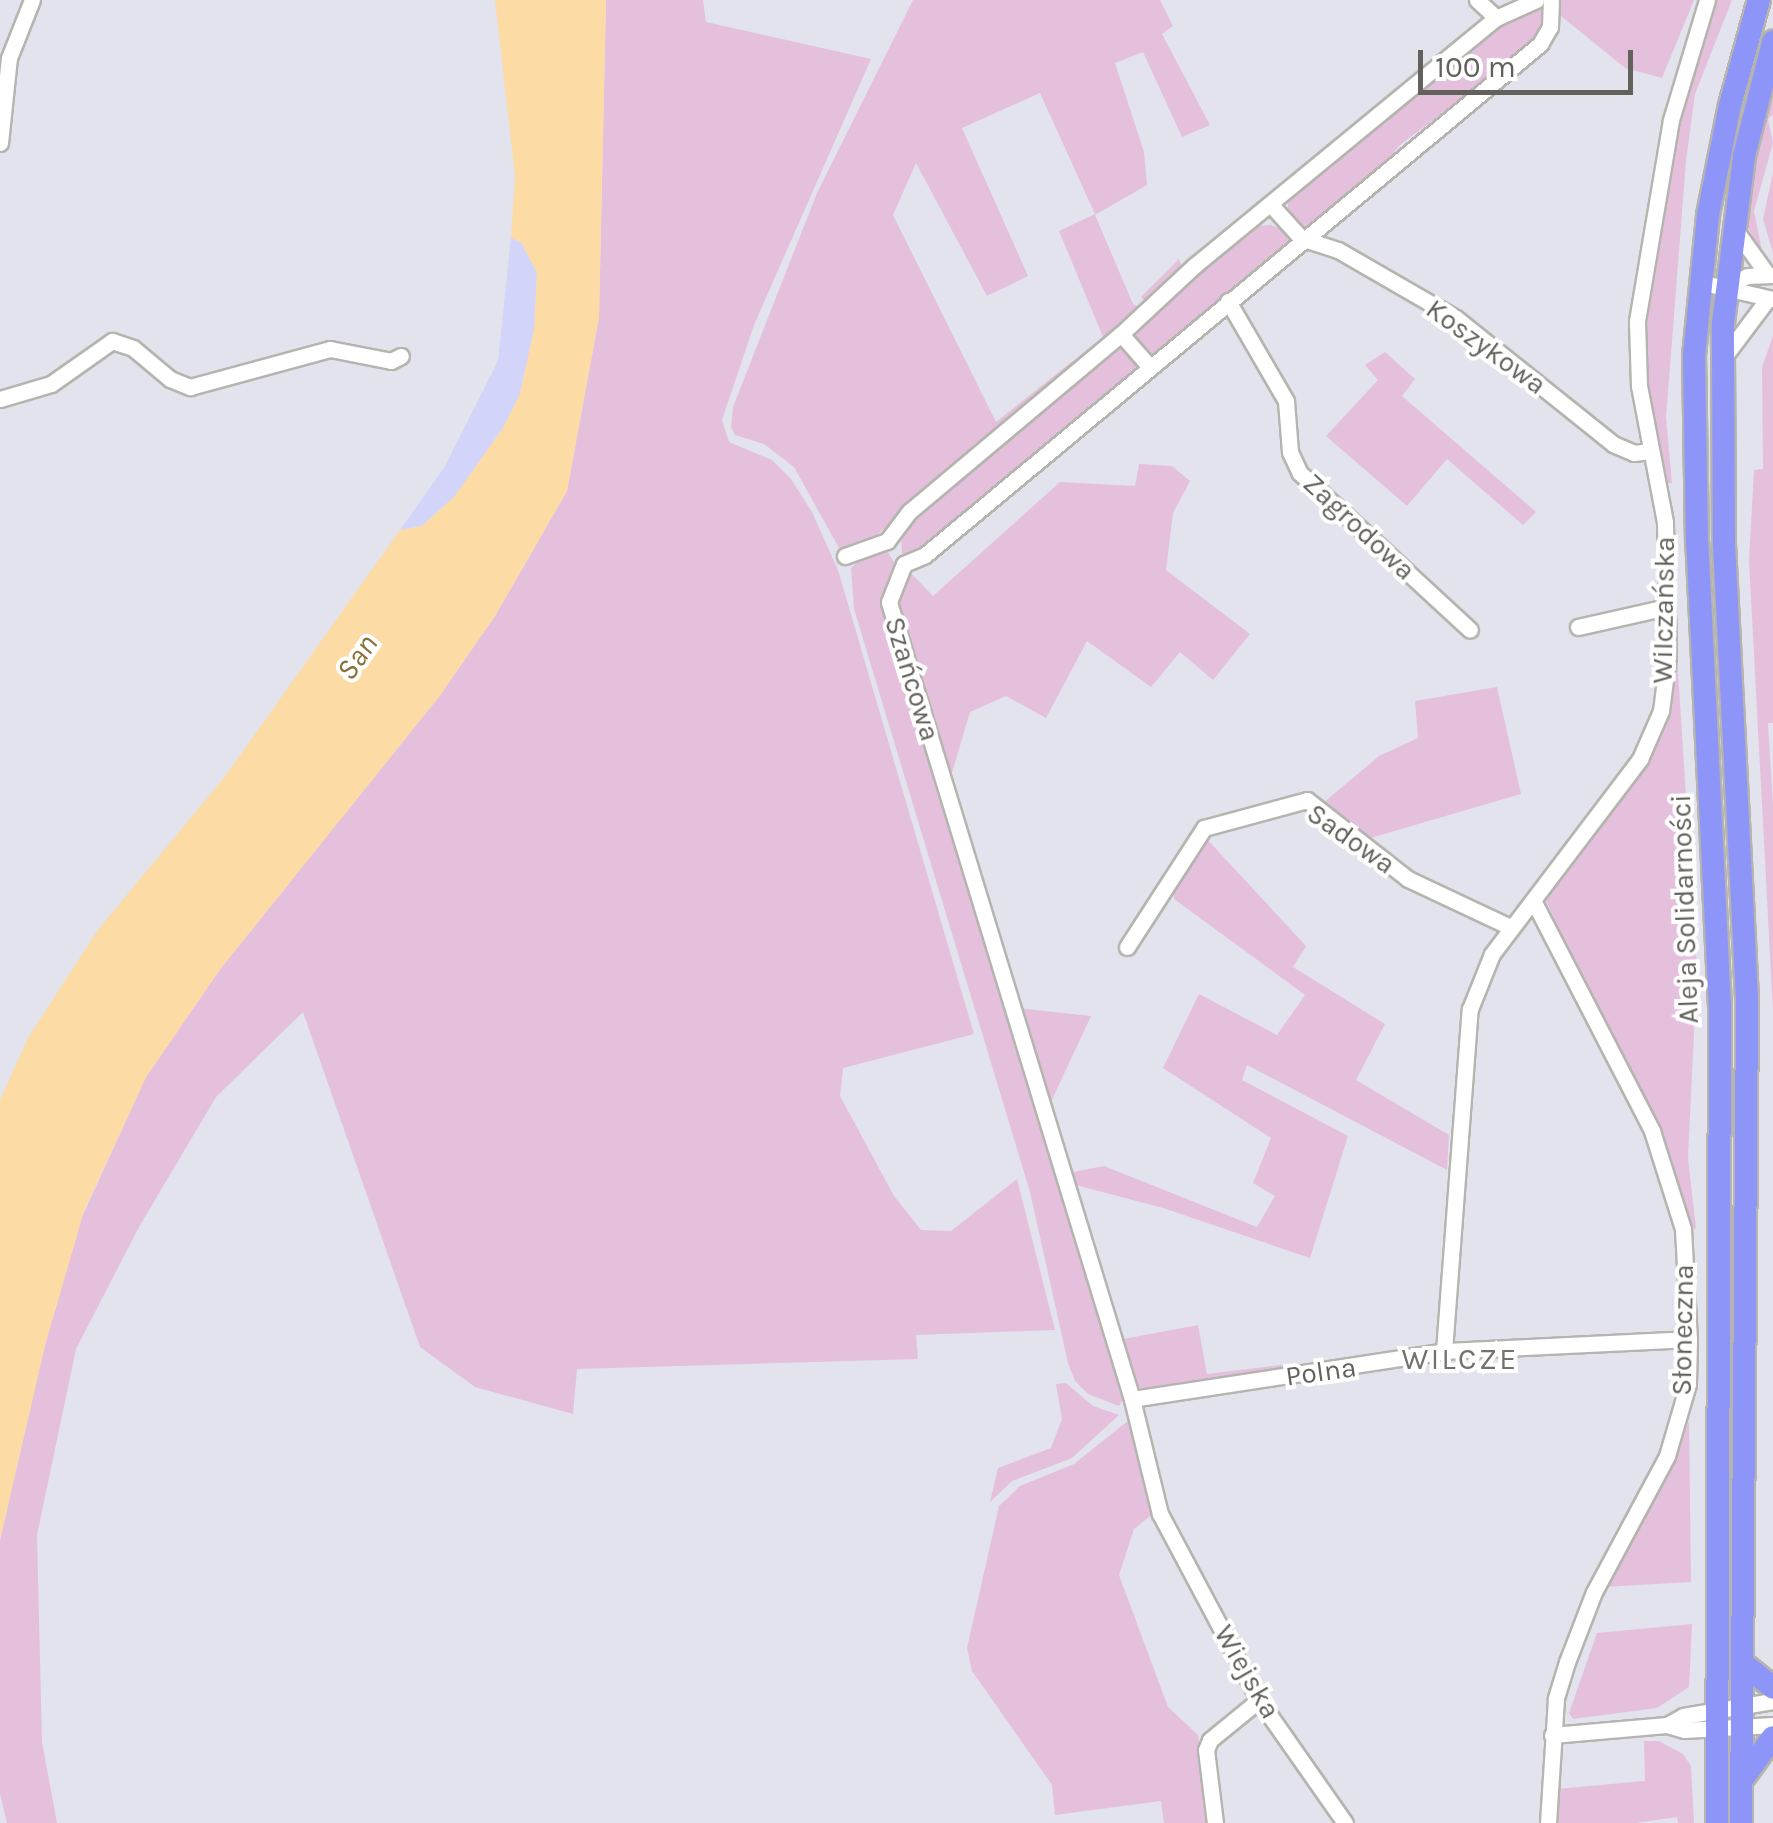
<!DOCTYPE html>
<html>
<head>
<meta charset="utf-8">
<style>
  body { margin:0 }
  #map { position:relative; width:1773px; height:1823px; overflow:hidden; background:#e2e3ed; font-family:Karla,sans-serif }
  div>[style] { position:absolute }
  .green>* { inset:0; background:#e4c0dd }
  .sand>* { inset:0; background:#d2d4f9 }
  .water>* { inset:0; background:#fcdba4 }
  .roads { filter:drop-shadow(2px 0 #b5b4ae) drop-shadow(-2px 0 #b5b4ae) drop-shadow(0 2px #b5b4ae) drop-shadow(0 -2px #b5b4ae) }
  .minor>* { height:15px; margin:-7.5px; padding:0 7.5px; transform-origin:7.5px; border-radius:7.5px; background:#fff }
  .highway>* { height:22px; margin:-11px; padding:0 11px; transform-origin:11px; border-radius:11px; background:#8e95f9 }
  span { translate:-50% -50%; white-space:nowrap; text-align:center; line-height:1.15; -webkit-text-stroke:8px #fff; paint-order:stroke }
  .street-label { font-size:28px; color:#63615b }
  .water-label { font-size:30px; color:#8a7237; font-style:italic }
  .neighbourhood-label { font-size:30px; color:#75726c; letter-spacing:2.5px }
  .scale { position:absolute; left:1418px; top:50px; width:215px; height:45px; box-sizing:border-box; border:5px solid #63615b; border-top:0; padding-left:12px; font-size:30px; line-height:35px; white-space:nowrap; color:#63615b; -webkit-text-stroke:8px #fff; paint-order:stroke }
</style>
</head>
<body>
<div id="map">
  <div class="green">
    <div style="clip-path:polygon(606px 0,703px 0,706px 22px,871px 59px,754px 325px,722px 420px,729px 442px,772px 460px,791px 479px,812px 512px,838px 570px,974px 1034px,843px 1068px,840px 1096px,894px 1196px,921px 1230px,951px 1231px,1017px 1179px,1055px 1330px,916px 1335px,918px 1359px,577px 1369px,573px 1414px,475px 1387px,420px 1347px,303px 1012px,216px 1097px,139px 1227px,76px 1349px,37px 1535px,42px 1742px,57px 1823px,7px 1823px,0 1794px,0 1540px,45px 1345px,82px 1217px,146px 1077px,221px 968px,438px 698px,495px 616px,567px 491px,599px 317px)"></div>
    <div style="clip-path:polygon(evenodd,913px 0,1160px 0,1173px 26px,1162px 34px,1210px 125px,1182px 137px,1143px 52px,1115px 63px,1144px 152px,1147px 185px,1095px 215px,1133px 304px,1140px 308px,864px 546px,851px 550px,839px 548px,794px 467px,764px 444px,735px 435px,731px 427px,733px 407px,817px 193px,913px 0,1040px 93px,1095px 214px,1059px 231px,1103px 337px,996px 422px,893px 215px,916px 163px,987px 296px,1028px 276px,962px 128px,1040px 93px)"></div>
    <div style="clip-path:polygon(1559px 0,1694px 0,1662px 78px,1625px 68px,1561px 16px)"></div>
    <div style="clip-path:polygon(1715px 0,1732px 0,1695px 94px,1686px 161px,1666px 418px,1672px 483px,1667px 483px,1651px 413px,1645px 318px,1683px 101px)"></div>
    <div style="clip-path:polygon(1534px 5px,1547px 12px,1548px 23px,1533px 45px,1400px 145px,1385px 163px,1309px 225px,1300px 229px,1288px 218px,1288px 201px,1339px 154px,1489px 31px)"></div>
    <div style="clip-path:polygon(1773px 79px,1773px 114px,1768px 119px,1773px 143px,1754px 211px,1763px 256px,1747px 225px,1750px 175px)"></div>
    <div style="clip-path:polygon(1773px 173px,1773px 253px,1763px 219px)"></div>
    <div style="clip-path:polygon(1271px 225px,1288px 232px,1288px 244px,1152px 355px,1146px 355px,1130px 340px,1136px 325px,1241px 235px,1258px 226px)"></div>
    <div style="clip-path:polygon(1179px 259px,1182px 268px,1146px 302px,1141px 297px)"></div>
    <div style="clip-path:polygon(1773px 336px,1773px 723px,1768px 723px,1773px 805px,1773px 1011px,1749px 561px,1754px 470px,1763px 469px,1762px 367px)"></div>
    <div style="clip-path:polygon(1120px 344px,1142px 364px,939px 540px,909px 557px,902px 553px,901px 527px)"></div>
    <div style="clip-path:polygon(1385px 352px,1415px 379px,1402px 396px,1536px 512px,1523px 525px,1447px 459px,1407px 506px,1326px 436px,1378px 380px,1365px 365px)"></div>
    <div style="clip-path:polygon(1139px 464px,1172px 466px,1190px 481px,1173px 513px,1166px 570px,1250px 634px,1213px 680px,1180px 652px,1151px 687px,1087px 641px,1046px 718px,1006px 696px,970px 712px,949px 783px,895px 606px,909px 571px,933px 596px,1060px 482px,1135px 486px)"></div>
    <div style="clip-path:polygon(888px 552px,896px 566px,887px 588px,1125px 1396px,1119px 1406px,1088px 1394px,1075px 1381px,1068px 1363px,1030px 1192px,854px 609px,851px 568px,865px 556px)"></div>
    <div style="clip-path:polygon(1674px 608px,1697px 970px,1688px 1158px,1696px 1228px,1689px 1233px,1658px 1133px,1546px 901px,1548px 892px,1648px 764px,1658px 743px,1674px 690px)"></div>
    <div style="clip-path:polygon(1497px 687px,1521px 794px,1367px 839px,1322px 804px,1379px 756px,1418px 738px,1415px 701px)"></div>
    <div style="clip-path:polygon(1203px 835px,1306px 946px,1293px 967px,1385px 1024px,1356px 1080px,1449px 1135px,1447px 1170px,1247px 1065px,1242px 1080px,1348px 1136px,1310px 1258px,1163px 1208px,1072px 1184px,1068px 1173px,1104px 1166px,1257px 1227px,1275px 1196px,1253px 1183px,1271px 1138px,1163px 1068px,1199px 994px,1277px 1035px,1305px 995px,1174px 899px,1174px 881px)"></div>
    <div style="clip-path:polygon(1017px 1008px,1091px 1016px,1049px 1106px)"></div>
    <div style="clip-path:polygon(1198px 1325px,1207px 1374px,1296px 1363px,1297px 1370px,1147px 1390px,1131px 1384px,1118px 1340px)"></div>
    <div style="clip-path:polygon(1066px 1383px,1093px 1406px,1119px 1415px,1072px 1458px,1012px 1481px,990px 1502px,998px 1468px,1051px 1448px,1062px 1419px,1056px 1384px)"></div>
    <div style="clip-path:polygon(1129px 1420px,1154px 1513px,1134px 1529px,1119px 1575px,1168px 1707px,1198px 1735px,1209px 1823px,1164px 1823px,1161px 1801px,1055px 1815px,1052px 1785px,972px 1671px,967px 1648px,999px 1506px,1020px 1486px,1074px 1464px)"></div>
    <div style="clip-path:polygon(1689px 1421px,1691px 1582px,1605px 1587px,1672px 1462px)"></div>
    <div style="clip-path:polygon(1692px 1624px,1689px 1687px,1657px 1708px,1573px 1719px,1569px 1713px,1597px 1633px)"></div>
    <div style="clip-path:polygon(1644px 1741px,1659px 1741px,1683px 1754px,1691px 1766px,1694px 1823px,1678px 1823px,1677px 1817px,1635px 1823px,1558px 1823px,1556px 1789px,1645px 1781px)"></div>
  </div>
  <div class="sand">
    <div style="clip-path:polygon(511px 238px,521px 242px,537px 273px,534px 330px,520px 394px,503px 428px,454px 497px,422px 526px,400px 530px,444px 468px,498px 361px)"></div>
  </div>
  <div class="water">
    <div style="clip-path:polygon(495px 0,606px 0,599px 317px,567px 491px,495px 616px,438px 698px,221px 968px,146px 1077px,84px 1211px,45px 1345px,0 1540px,0 1100px,28px 1038px,97px 931px,226px 775px,400px 530px,422px 526px,454px 497px,503px 428px,520px 394px,534px 330px,537px 273px,521px 242px,511px 238px,515px 176px)"></div>
  </div>
  <div class="roads">
    <div class="minor">
      <div style="left:1477px;top:0;width:26px;rotate:43deg"></div>
      <div style="left:0;top:143px;width:85px;rotate:-84deg"></div>
      <div style="left:9px;top:58px;width:62px;rotate:-68.4deg"></div>
      <div style="left:1272px;top:206px;width:43px;rotate:47.8deg"></div>
      <div style="left:1301px;top:238px;width:39px;rotate:18deg"></div>
      <div style="left:1338px;top:250px;width:136px;rotate:30deg"></div>
      <div style="left:1456px;top:318px;width:201px;rotate:38.7deg"></div>
      <div style="left:1613px;top:444px;width:23px;rotate:23deg"></div>
      <div style="left:1634px;top:453px;width:16px;rotate:-7deg"></div>
      <div style="left:1734px;top:228px;width:57px;rotate:54.3deg"></div>
      <div style="left:1699px;top:282px;width:76px;rotate:12.9deg"></div>
      <div style="left:1725px;top:286px;width:24px;rotate:-24deg"></div>
      <div style="left:1747px;top:276px;width:26px;rotate:-2deg"></div>
      <div style="left:1228px;top:301px;width:116px;rotate:59.9deg"></div>
      <div style="left:1286px;top:401px;width:51px;rotate:85.5deg"></div>
      <div style="left:1290px;top:452px;width:23px;rotate:65deg"></div>
      <div style="left:1300px;top:473px;width:231px;rotate:42.7deg"></div>
      <div style="left:1121px;top:334px;width:43px;rotate:48.8deg"></div>
      <div style="left:1724px;top:357px;width:71px;rotate:-53deg"></div>
      <div style="left:0;top:399px;width:53px;rotate:-16.4deg"></div>
      <div style="left:51px;top:384px;width:75px;rotate:-35.2deg"></div>
      <div style="left:112px;top:341px;width:22px;rotate:18deg"></div>
      <div style="left:133px;top:348px;width:48px;rotate:40deg"></div>
      <div style="left:170px;top:379px;width:22px;rotate:22deg"></div>
      <div style="left:190px;top:387px;width:145px;rotate:-15.2deg"></div>
      <div style="left:330px;top:349px;width:62px;rotate:11.1deg"></div>
      <div style="left:391px;top:361px;width:11px;rotate:-27deg"></div>
      <div style="left:887px;top:541px;width:38px;rotate:-53deg"></div>
      <div style="left:910px;top:511px;width:275px;rotate:-40deg"></div>
      <div style="left:1121px;top:334px;width:100px;rotate:-43deg"></div>
      <div style="left:1194px;top:266px;width:391px;rotate:-39.4deg"></div>
      <div style="left:1496px;top:18px;width:44px;rotate:-24.2deg"></div>
      <div style="left:845px;top:556px;width:45px;rotate:-19.7deg"></div>
      <div style="left:1578px;top:627px;width:91px;rotate:-12.7deg"></div>
      <div style="left:1534px;top:902px;width:258px;rotate:62.7deg"></div>
      <div style="left:1652px;top:1131px;width:103px;rotate:72.4deg"></div>
      <div style="left:1683px;top:1229px;width:110px;rotate:86.9deg"></div>
      <div style="left:1689px;top:1339px;width:45px;rotate:91.3deg"></div>
      <div style="left:1688px;top:1384px;width:75px;rotate:106.3deg"></div>
      <div style="left:1667px;top:1456px;width:154px;rotate:118.2deg"></div>
      <div style="left:1594px;top:1592px;width:75px;rotate:111.1deg"></div>
      <div style="left:1567px;top:1662px;width:39px;rotate:107deg"></div>
      <div style="left:1556px;top:1699px;width:124px;rotate:93.7deg"></div>
      <div style="left:1127px;top:947px;width:142px;rotate:-57.1deg"></div>
      <div style="left:1204px;top:828px;width:107px;rotate:-15.2deg"></div>
      <div style="left:1307px;top:800px;width:128px;rotate:38deg"></div>
      <div style="left:1408px;top:879px;width:113px;rotate:25.2deg"></div>
      <div style="left:1444px;top:1351px;width:343px;rotate:-85.7deg"></div>
      <div style="left:1470px;top:1009px;width:59px;rotate:-68.2deg"></div>
      <div style="left:1492px;top:954px;width:245px;rotate:-52.8deg"></div>
      <div style="left:1640px;top:759px;width:52px;rotate:-66.4deg"></div>
      <div style="left:1661px;top:711px;width:55px;rotate:-82.7deg"></div>
      <div style="left:1668px;top:656px;width:134px;rotate:-91.3deg"></div>
      <div style="left:1665px;top:522px;width:138px;rotate:-100.8deg"></div>
      <div style="left:1639px;top:386px;width:65px;rotate:-91.8deg"></div>
      <div style="left:1637px;top:321px;width:204px;rotate:-80.4deg"></div>
      <div style="left:1671px;top:120px;width:125px;rotate:-73.3deg"></div>
      <div style="left:1132px;top:1399px;width:316px;rotate:-8.7deg"></div>
      <div style="left:1444px;top:1351px;width:245px;rotate:-2.8deg"></div>
      <div style="left:1667px;top:1725px;width:18px;rotate:-29deg"></div>
      <div style="left:1683px;top:1716px;width:91px;rotate:-9.5deg"></div>
      <div style="left:1552px;top:1735px;width:115px;rotate:-5deg"></div>
      <div style="left:1667px;top:1725px;width:18px;rotate:16deg"></div>
      <div style="left:1684px;top:1730px;width:89px;rotate:-3.2deg"></div>
      <div style="left:1215px;top:1823px;width:74px;rotate:-97deg"></div>
      <div style="left:1206px;top:1750px;width:11px;rotate:-68deg"></div>
      <div style="left:1210px;top:1740px;width:63px;rotate:-39.2deg"></div>
      <div style="left:1345px;top:1823px;width:150px;rotate:-125deg"></div>
      <div style="left:1259px;top:1700px;width:211px;rotate:-118deg"></div>
      <div style="left:1160px;top:1514px;width:118px;rotate:-103.7deg"></div>
      <div style="left:1132px;top:1399px;width:833px;rotate:-106.96deg"></div>
      <div style="left:889px;top:602px;width:41px;rotate:-68.5deg"></div>
      <div style="left:904px;top:564px;width:23px;rotate:-23deg"></div>
      <div style="left:925px;top:555px;width:800px;rotate:-39.72deg"></div>
      <div style="left:1540px;top:44px;width:20px;rotate:-60deg"></div>
      <div style="left:1550px;top:27px;width:27px;rotate:-88deg"></div>
    </div>
    <div class="highway">
      <div style="left:1745px;top:1665px;width:36px;rotate:39deg"></div>
      <div style="left:1744px;top:1777px;width:49px;rotate:-54.1deg"></div>
      <div style="left:1717px;top:1823px;width:816px;rotate:-89.79deg"></div>
      <div style="left:1720px;top:1007px;width:464px;rotate:-92.8deg"></div>
      <div style="left:1697px;top:544px;width:188px;rotate:-90.9deg"></div>
      <div style="left:1694px;top:356px;width:142px;rotate:-84.3deg"></div>
      <div style="left:1708px;top:215px;width:112px;rotate:-78.7deg"></div>
      <div style="left:1730px;top:105px;width:109px;rotate:-74.6deg"></div>
      <div style="left:1741px;top:1823px;width:824px;rotate:-89.58deg"></div>
      <div style="left:1747px;top:999px;width:455px;rotate:-92.9deg"></div>
      <div style="left:1724px;top:545px;width:222px;rotate:-90.3deg"></div>
      <div style="left:1723px;top:323px;width:168px;rotate:-82.8deg"></div>
      <div style="left:1744px;top:156px;width:118px;rotate:-75.7deg"></div>
    </div>
  </div>
  <div class="street-label">
    <span style="left:1486px;top:347px;rotate:36deg">Koszykowa</span>
    <span style="left:1359px;top:527px;rotate:43deg">Zagrodowa</span>
    <span style="left:1664px;top:610px;rotate:-89deg">WiIczańska</span>
    <span style="left:912px;top:679px;rotate:73deg">Szańcowa</span>
    <span style="left:1351px;top:839px;rotate:35deg">Sadowa</span>
    <span style="left:1685px;top:909px;rotate:-92deg">Aleja Solidarności</span>
    <span style="left:1683px;top:1330px;rotate:-89deg">Słoneczna</span>
    <span style="left:1321px;top:1372px;rotate:-8deg">Polna</span>
    <span style="left:1247px;top:1672px;rotate:60deg">Wiejska</span>
  </div>
  <div class="water-label">
    <span style="left:357px;top:657px;rotate:-55deg">San</span>
  </div>
  <div class="neighbourhood-label">
    <span style="left:1460px;top:1359px">WILCZE</span>
  </div>
  <div class="scale">100 m</div>
</div>
</body>
</html>
